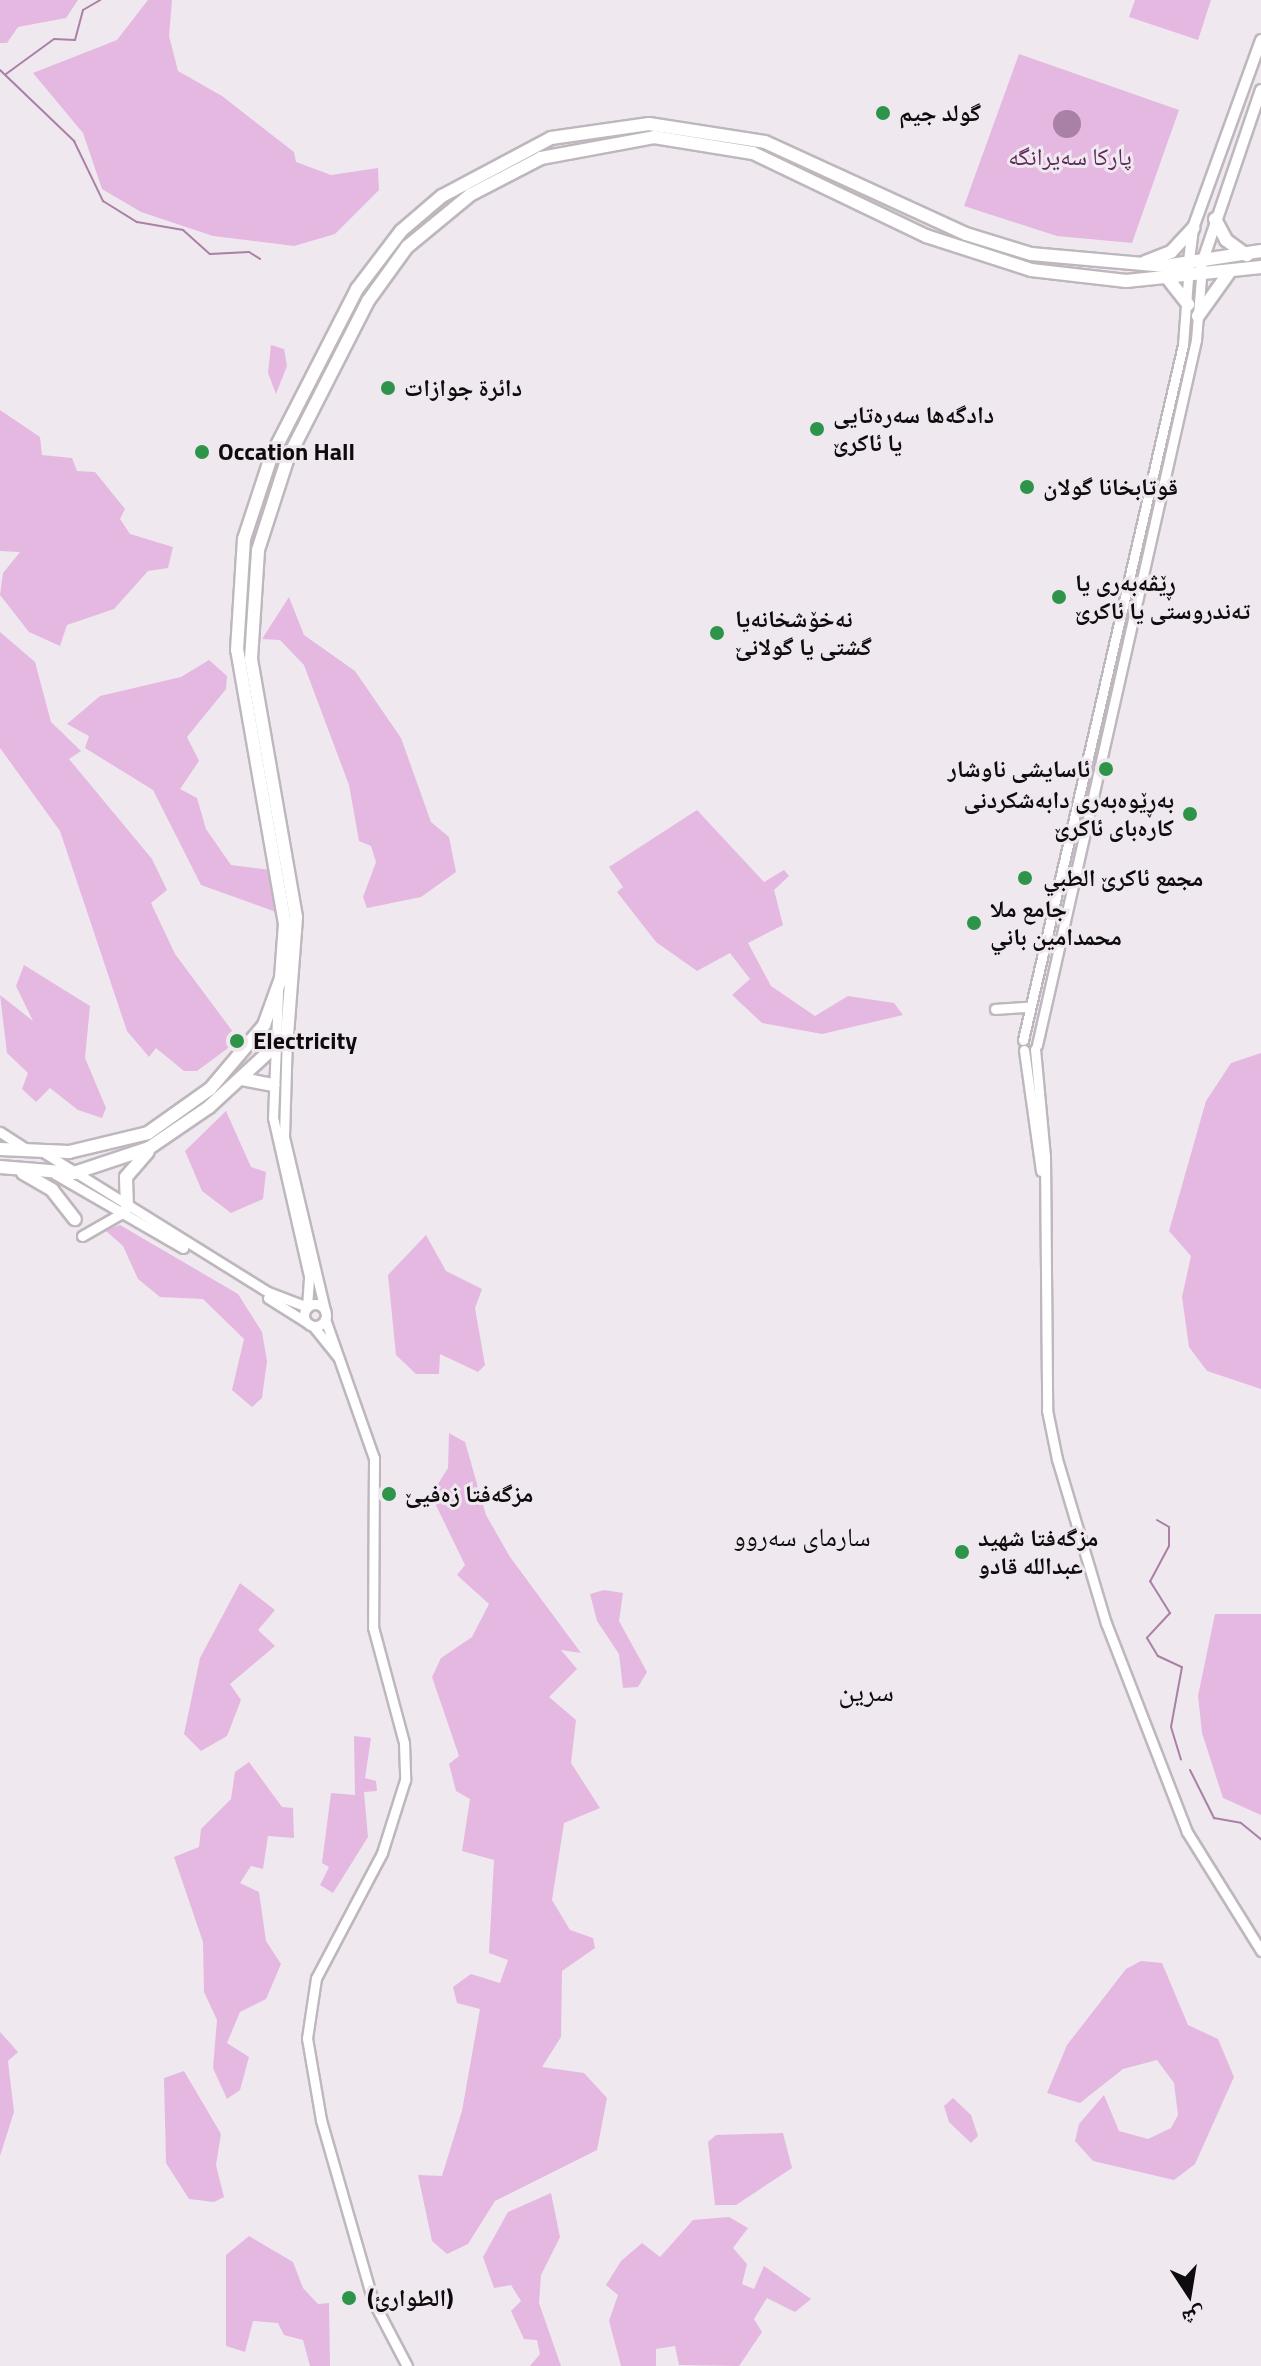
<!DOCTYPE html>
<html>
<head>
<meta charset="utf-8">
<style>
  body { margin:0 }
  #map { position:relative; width:1261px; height:2366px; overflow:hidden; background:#f0e8ef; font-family:"Titillium Web","Noto Naskh Arabic",sans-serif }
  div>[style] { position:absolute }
  .green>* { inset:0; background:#e4b8e1 }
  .water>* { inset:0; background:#a980a6 }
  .round { border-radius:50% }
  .stream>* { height:2px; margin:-1px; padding:0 1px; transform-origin:1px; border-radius:1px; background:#a980a6 }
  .roads { filter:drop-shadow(2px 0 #beb7bd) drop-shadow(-2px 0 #beb7bd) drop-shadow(0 2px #beb7bd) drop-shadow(0 -2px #beb7bd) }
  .tertiary>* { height:9px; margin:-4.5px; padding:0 4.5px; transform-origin:4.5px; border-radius:4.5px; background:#fff }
  .tertiary>.ring { margin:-4.5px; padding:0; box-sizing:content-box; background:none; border:9px solid #fff; border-radius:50% }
  .secondary>* { height:10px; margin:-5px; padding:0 5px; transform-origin:5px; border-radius:5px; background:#fff }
  .trunk>* { height:12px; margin:-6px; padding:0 6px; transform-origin:6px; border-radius:6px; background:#fff }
  .dots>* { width:22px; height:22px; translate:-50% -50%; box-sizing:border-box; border:4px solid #f0e8ef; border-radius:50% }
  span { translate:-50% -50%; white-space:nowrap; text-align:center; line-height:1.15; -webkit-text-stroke:6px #f0e8ef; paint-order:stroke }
  .poi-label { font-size:24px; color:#0d0b0d; font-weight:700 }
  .left { translate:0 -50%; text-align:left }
  .right { translate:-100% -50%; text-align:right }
  .park-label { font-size:24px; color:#5d285b }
  .neighbourhood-label { font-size:26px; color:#0d0b0d }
  .quarter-label { font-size:28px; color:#0d0b0d }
  .north { position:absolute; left:1149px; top:2254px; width:80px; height:80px; -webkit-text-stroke:6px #f0e8ef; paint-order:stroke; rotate:168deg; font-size:22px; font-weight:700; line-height:32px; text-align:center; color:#0d0b0d }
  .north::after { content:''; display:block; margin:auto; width:28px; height:36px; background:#0d0b0d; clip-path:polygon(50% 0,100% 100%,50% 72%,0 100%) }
</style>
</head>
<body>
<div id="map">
  <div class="green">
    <div style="clip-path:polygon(0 0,78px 0,66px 18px,18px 27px,7px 43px,0 43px)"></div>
    <div style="clip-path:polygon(148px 0,172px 0,169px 36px,178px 71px,222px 96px,294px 152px,296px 162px,331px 175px,378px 168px,379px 190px,335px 234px,294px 246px,213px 236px,141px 212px,102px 189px,83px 133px,33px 73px,117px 40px)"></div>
    <div style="clip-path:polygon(1135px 0,1211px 0,1198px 40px,1129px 17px)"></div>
    <div style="clip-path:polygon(1019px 54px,1179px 110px,1132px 243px,1057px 236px,964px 206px)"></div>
    <div style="clip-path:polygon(271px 345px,284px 349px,287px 366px,276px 394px,268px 373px)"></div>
    <div style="clip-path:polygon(0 410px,40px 437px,42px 455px,72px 458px,77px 471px,95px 472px,125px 509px,120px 519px,130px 534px,173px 547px,168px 568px,148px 571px,114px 609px,67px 625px,60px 646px,29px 632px,0 595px,3px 573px,20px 552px,0 551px)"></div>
    <div style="clip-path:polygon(289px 597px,304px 635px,355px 671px,401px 738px,431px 822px,449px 837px,456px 872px,421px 897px,367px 908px,363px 897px,376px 862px,371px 846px,359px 841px,349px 785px,304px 665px,280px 640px,262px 639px)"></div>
    <div style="clip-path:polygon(0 632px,35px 662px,51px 722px,81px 751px,69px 759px,152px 859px,167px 890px,151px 903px,175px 954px,239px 1040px,197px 1071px,184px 1071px,156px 1048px,149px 1057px,127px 1031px,60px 831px,0 748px)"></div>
    <div style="clip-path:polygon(209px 660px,227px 676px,226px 689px,187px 737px,199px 761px,180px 789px,197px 798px,206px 829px,231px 865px,271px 870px,276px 912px,201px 885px,153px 790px,85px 748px,89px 736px,67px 724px,100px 696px,181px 677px)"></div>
    <div style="clip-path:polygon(697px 810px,764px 882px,784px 870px,789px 876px,774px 890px,783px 925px,748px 943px,771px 986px,815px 1016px,848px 996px,894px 1003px,903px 1015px,822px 1034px,762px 1023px,732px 995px,750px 979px,730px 953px,697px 971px,656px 942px,617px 892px,623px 887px,609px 867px)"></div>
    <div style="clip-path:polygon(24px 965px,90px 1006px,85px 1058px,106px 1108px,102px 1118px,78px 1110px,50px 1088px,36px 1102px,22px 1089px,28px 1073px,7px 1053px,0 995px,33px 1021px,16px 986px)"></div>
    <div style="clip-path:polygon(1261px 1053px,1261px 1389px,1207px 1371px,1189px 1347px,1182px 1297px,1191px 1256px,1169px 1231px,1206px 1101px,1231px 1063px)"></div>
    <div style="clip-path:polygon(226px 1111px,251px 1167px,266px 1172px,263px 1199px,231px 1213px,202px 1191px,185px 1151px)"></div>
    <div style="clip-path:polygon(120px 1225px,238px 1294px,262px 1332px,267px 1361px,262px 1398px,252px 1407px,232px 1390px,244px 1339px,203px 1299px,160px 1297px,138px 1279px,123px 1246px,105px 1230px)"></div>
    <div style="clip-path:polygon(426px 1235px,446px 1271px,482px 1289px,475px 1308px,485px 1365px,478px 1372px,440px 1354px,439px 1374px,416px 1374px,396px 1355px,388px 1275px)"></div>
    <div style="clip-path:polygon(449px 1433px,465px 1442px,486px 1515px,510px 1557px,581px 1653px,561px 1650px,577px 1669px,549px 1697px,576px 1720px,571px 1763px,600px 1808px,564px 1823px,552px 1900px,570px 1930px,593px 1938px,595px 1948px,562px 1971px,561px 2037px,542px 2067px,584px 2073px,607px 2098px,597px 2150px,495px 2201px,468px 2244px,447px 2254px,432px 2241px,418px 2175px,442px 2176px,462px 2111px,480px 2009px,457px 2003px,453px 1987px,471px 1974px,500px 1983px,508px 1960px,489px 1953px,494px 1860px,462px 1851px,470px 1799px,456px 1791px,449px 1764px,459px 1756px,432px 1677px,441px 1658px,472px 1637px,489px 1604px,457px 1575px,465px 1565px,431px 1495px,448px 1468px)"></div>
    <div style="clip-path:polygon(240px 1583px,275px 1610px,258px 1630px,275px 1646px,230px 1684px,241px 1700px,227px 1736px,201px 1751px,184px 1734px,200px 1658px)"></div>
    <div style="clip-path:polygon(604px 1590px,623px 1593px,619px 1621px,647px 1672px,638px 1687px,623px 1688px,619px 1654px,597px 1621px,590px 1594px)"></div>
    <div style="clip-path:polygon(1215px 1614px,1261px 1614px,1261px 1815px,1223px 1798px,1202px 1733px,1198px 1696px)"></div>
    <div style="clip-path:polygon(354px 1736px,371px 1738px,365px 1778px,376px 1781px,377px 1791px,364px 1792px,368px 1837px,333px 1893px,320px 1885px,329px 1867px,322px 1863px,331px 1793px,355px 1795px)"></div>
    <div style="clip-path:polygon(249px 1762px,282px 1807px,293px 1808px,294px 1838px,268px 1836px,263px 1869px,251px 1866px,240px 1883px,259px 1892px,266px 1941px,281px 1964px,266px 1999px,240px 2012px,227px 2043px,249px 2057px,240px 2090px,227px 2099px,213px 2068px,217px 2020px,204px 1992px,203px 1942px,174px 1857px,199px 1847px,201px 1829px,231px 1799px,235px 1772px)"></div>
    <div style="clip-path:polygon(1141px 1961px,1162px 1963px,1188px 2025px,1218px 2039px,1234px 2077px,1195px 2164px,1174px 2180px,1093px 2161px,1075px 2141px,1079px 2124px,1104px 2095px,1119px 2131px,1148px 2139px,1171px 2128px,1178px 2115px,1174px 2083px,1157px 2060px,1123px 2069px,1080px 2103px,1047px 2093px,1067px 2045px,1126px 1969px)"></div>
    <div style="clip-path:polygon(0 2032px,18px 2052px,8px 2061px,14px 2112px,0 2156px)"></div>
    <div style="clip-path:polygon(184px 2071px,221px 2134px,216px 2165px,224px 2197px,214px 2202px,189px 2199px,166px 2163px,164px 2078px)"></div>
    <div style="clip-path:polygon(953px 2098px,971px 2115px,978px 2136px,971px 2143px,949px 2122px,944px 2106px)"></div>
    <div style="clip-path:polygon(783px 2133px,792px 2168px,736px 2205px,715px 2205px,708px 2142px,716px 2135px)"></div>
    <div style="clip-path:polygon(551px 2193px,560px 2237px,541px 2275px,539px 2303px,561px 2366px,530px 2366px,540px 2354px,537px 2340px,524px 2339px,511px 2311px,521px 2301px,511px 2285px,494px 2288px,483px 2257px,508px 2212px)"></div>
    <div style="clip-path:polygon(729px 2217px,748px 2228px,733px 2248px,747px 2264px,742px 2284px,754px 2289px,764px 2266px,811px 2299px,795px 2312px,767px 2298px,754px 2319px,762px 2332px,739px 2366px,679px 2365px,675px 2346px,656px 2349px,656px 2366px,621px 2366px,609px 2321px,618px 2295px,606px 2285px,621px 2261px,642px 2243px,660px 2257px,693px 2220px)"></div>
    <div style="clip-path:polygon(249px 2236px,293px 2262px,303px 2288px,318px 2304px,329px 2303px,330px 2366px,310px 2366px,303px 2340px,284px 2335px,278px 2323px,253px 2321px,245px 2352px,226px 2346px,226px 2255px)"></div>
  </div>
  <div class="water">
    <div class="round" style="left:1053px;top:110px;width:28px;height:28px"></div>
  </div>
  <div class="stream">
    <div style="left:0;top:70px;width:103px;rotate:43.8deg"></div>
    <div style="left:74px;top:141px;width:67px;rotate:64.2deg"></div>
    <div style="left:103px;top:201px;width:40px;rotate:32deg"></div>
    <div style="left:137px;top:222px;width:47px;rotate:9.9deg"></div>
    <div style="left:183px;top:230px;width:36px;rotate:42deg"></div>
    <div style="left:210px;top:254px;width:39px;rotate:-3deg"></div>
    <div style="left:249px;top:252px;width:13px;rotate:32deg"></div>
    <div style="left:6px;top:74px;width:59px;rotate:-36.1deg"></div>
    <div style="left:54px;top:39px;width:21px;rotate:3deg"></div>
    <div style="left:75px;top:40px;width:31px;rotate:-75deg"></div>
    <div style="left:83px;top:10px;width:20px;rotate:-30deg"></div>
    <div style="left:1157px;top:1520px;width:14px;rotate:30deg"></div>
    <div style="left:1169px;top:1527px;width:19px;rotate:90deg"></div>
    <div style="left:1169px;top:1546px;width:40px;rotate:118deg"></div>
    <div style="left:1150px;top:1581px;width:38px;rotate:58deg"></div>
    <div style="left:1170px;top:1613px;width:34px;rotate:133deg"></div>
    <div style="left:1147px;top:1638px;width:21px;rotate:59deg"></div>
    <div style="left:1158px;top:1656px;width:26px;rotate:25deg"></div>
    <div style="left:1182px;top:1667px;width:61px;rotate:100.4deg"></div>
    <div style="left:1171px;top:1727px;width:34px;rotate:73deg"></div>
    <div style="left:1190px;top:1770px;width:54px;rotate:63.4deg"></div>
    <div style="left:1214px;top:1818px;width:27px;rotate:10deg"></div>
    <div style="left:1241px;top:1823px;width:26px;rotate:39deg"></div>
  </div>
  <div class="roads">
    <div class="tertiary">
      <div style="left:995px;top:1009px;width:32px;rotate:-4deg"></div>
      <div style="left:287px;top:1035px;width:102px;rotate:91.7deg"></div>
      <div style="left:284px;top:1137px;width:179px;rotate:76.7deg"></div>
      <div style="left:1023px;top:1040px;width:713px;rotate:-77.04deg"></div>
      <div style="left:1183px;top:345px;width:66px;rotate:-85.7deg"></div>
      <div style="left:1037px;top:1045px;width:723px;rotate:-77.29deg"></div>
      <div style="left:1196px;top:340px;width:62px;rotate:-85.4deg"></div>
      <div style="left:1035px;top:1049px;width:107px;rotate:84.7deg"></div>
      <div style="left:1045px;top:1156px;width:254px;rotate:89.5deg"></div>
      <div style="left:1047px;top:1410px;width:50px;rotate:78.5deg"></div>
      <div style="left:1057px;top:1459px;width:171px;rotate:73.4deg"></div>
      <div style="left:1106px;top:1623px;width:224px;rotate:68.8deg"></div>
      <div style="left:1187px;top:1832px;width:140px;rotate:58.1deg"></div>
      <div style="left:1024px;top:1050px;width:122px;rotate:82deg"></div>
      <div style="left:0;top:1132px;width:31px;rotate:33deg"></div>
      <div style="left:43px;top:1152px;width:265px;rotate:31.9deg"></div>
      <div style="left:268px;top:1292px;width:42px;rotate:21deg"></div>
      <div style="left:307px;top:1307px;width:31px;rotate:-86deg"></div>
      <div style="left:309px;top:1276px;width:162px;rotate:-102.8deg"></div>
      <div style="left:273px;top:1118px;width:127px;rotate:-87.7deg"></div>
      <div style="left:55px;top:1174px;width:148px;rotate:30deg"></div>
      <div style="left:82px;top:1236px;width:46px;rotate:-29.9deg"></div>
      <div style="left:268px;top:1298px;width:45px;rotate:32.3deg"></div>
      <div class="ring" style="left:304px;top:1304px;width:13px;height:13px"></div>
      <div style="left:325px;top:1319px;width:147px;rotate:70.6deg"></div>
      <div style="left:374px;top:1458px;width:169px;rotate:90.3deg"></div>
      <div style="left:373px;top:1627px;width:120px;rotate:75deg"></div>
      <div style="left:404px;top:1743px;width:37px;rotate:88deg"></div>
      <div style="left:405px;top:1780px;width:77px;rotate:107.5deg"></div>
      <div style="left:382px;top:1853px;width:141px;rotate:117.8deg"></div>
      <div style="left:316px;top:1978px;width:61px;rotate:98.5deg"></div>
      <div style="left:307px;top:2038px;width:83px;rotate:80.3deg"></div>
      <div style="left:321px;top:2120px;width:188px;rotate:74deg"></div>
      <div style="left:373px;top:2301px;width:73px;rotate:62.4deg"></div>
      <div style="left:313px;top:1326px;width:40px;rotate:51deg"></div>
    </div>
    <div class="secondary">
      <div style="left:1201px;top:266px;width:186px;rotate:-71.2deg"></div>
      <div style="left:1188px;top:269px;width:41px;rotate:-83deg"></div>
      <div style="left:1193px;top:228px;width:200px;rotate:-70.1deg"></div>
    </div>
    <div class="trunk">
      <div style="left:1215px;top:219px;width:24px;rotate:62deg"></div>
      <div style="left:1226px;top:240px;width:26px;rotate:36deg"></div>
      <div style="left:1145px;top:262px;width:28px;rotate:-21deg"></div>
      <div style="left:1171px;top:252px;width:33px;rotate:-47deg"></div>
      <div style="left:1169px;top:280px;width:31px;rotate:52deg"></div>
      <div style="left:1198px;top:316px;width:52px;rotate:-54.5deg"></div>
      <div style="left:242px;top:1079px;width:32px;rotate:11deg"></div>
      <div style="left:0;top:1149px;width:69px;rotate:2.5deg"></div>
      <div style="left:69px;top:1152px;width:81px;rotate:-13.5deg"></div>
      <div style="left:148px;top:1133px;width:76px;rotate:-35.4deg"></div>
      <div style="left:210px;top:1089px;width:84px;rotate:-49.8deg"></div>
      <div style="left:264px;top:1025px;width:50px;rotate:-70.1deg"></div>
      <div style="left:281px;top:978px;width:54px;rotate:-85.8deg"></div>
      <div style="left:285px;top:924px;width:278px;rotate:-99.9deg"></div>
      <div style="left:237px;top:650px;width:111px;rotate:-86.4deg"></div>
      <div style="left:244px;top:539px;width:86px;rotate:-71.8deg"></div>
      <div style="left:271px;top:457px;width:189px;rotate:-62.9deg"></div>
      <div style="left:357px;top:289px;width:73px;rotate:-52.8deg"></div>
      <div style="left:401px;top:231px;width:54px;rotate:-40.5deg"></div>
      <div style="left:442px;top:196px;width:123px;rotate:-28deg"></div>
      <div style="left:551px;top:138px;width:99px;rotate:-8.1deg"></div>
      <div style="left:649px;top:124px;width:117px;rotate:8.8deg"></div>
      <div style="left:765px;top:142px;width:221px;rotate:24.6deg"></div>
      <div style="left:966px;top:234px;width:68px;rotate:17.1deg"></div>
      <div style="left:1031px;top:254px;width:135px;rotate:5.1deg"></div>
      <div style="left:1165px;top:266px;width:97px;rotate:-8.9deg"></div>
      <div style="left:0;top:1167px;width:74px;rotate:4.6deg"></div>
      <div style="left:74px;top:1173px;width:79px;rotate:-18.4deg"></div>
      <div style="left:149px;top:1148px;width:73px;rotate:-34.3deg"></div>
      <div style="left:209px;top:1107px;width:106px;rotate:-42.7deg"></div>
      <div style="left:287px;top:1035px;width:118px;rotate:-85.6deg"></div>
      <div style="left:296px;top:917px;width:262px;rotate:-99.9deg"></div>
      <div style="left:251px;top:659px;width:109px;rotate:-86.3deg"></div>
      <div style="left:258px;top:550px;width:95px;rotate:-72.1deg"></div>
      <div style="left:287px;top:460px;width:178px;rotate:-63deg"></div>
      <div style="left:368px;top:301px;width:67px;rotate:-54.2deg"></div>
      <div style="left:407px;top:247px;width:82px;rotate:-39.5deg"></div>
      <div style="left:470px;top:195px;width:80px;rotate:-27.5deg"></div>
      <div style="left:541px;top:158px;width:115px;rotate:-10.5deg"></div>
      <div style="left:654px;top:137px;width:100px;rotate:9.2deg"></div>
      <div style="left:753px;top:153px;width:192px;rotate:25.6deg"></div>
      <div style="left:926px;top:236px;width:110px;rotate:17.9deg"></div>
      <div style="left:1031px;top:270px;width:96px;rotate:6.6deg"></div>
      <div style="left:1126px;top:281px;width:136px;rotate:-5.9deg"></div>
      <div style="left:23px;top:1173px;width:34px;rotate:30deg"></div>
      <div style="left:52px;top:1190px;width:37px;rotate:52deg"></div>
      <div style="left:127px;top:1207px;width:30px;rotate:-92deg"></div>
      <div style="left:126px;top:1177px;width:33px;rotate:-49deg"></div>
    </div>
  </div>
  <div class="dots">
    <div style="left:883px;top:113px;background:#2e944a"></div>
    <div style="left:388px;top:388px;background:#2e944a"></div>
    <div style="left:817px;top:429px;background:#2e944a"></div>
    <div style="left:202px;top:452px;background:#2e944a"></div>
    <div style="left:1027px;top:487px;background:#2e944a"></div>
    <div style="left:1059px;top:597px;background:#2e944a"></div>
    <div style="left:717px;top:633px;background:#2e944a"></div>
    <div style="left:1106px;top:769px;background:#2e944a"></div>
    <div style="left:1190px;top:814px;background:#2e944a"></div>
    <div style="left:1025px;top:878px;background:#2e944a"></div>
    <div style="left:974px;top:923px;background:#2e944a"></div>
    <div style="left:237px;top:1041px;background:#2e944a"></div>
    <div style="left:389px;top:1494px;background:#2e944a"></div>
    <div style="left:962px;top:1552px;background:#2e944a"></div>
    <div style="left:349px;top:2298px;background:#2e944a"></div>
  </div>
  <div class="poi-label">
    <span class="left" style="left:899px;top:113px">گولد جیم</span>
    <span class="left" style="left:404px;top:388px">دائرة جوازات</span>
    <span class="left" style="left:833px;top:429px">دادگەها سەرەتایی<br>یا ئاکرێ</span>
    <span class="left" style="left:218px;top:452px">Occation Hall</span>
    <span class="left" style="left:1043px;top:487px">قوتابخانا گولان</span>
    <span class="left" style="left:1075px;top:597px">ڕێڤەبەری یا<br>تەندروستی یا ئاکرێ</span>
    <span class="left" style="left:735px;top:633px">نەخۆشخانەیا<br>گشتی یا گولانێ</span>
    <span class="right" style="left:1090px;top:769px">ئاسايشى ناوشار</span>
    <span class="right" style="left:1174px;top:814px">بەڕێوەبەری دابەشکردنی<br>کارەبای ئاکرێ</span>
    <span class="left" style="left:1043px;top:878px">مجمع ئاکرێ الطبي</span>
    <span class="left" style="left:990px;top:923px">جامع ملا<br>محمدامين باني</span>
    <span class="left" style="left:253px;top:1041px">Electricity</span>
    <span class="left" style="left:405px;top:1494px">مزگەفتا زەفیێ</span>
    <span class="left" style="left:978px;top:1552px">مزگەفتا شهيد<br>عبدالله قادو</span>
    <span class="left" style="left:367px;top:2298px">(الطوارئ)</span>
  </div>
  <div class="park-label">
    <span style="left:1070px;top:157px">پارکا سەیرانگه</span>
  </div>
  <div class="neighbourhood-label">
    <span style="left:802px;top:1537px">سارمای سەروو</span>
  </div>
  <div class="quarter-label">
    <span style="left:866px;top:1691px">سرين</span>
  </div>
  <div class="north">ش</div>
</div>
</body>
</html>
